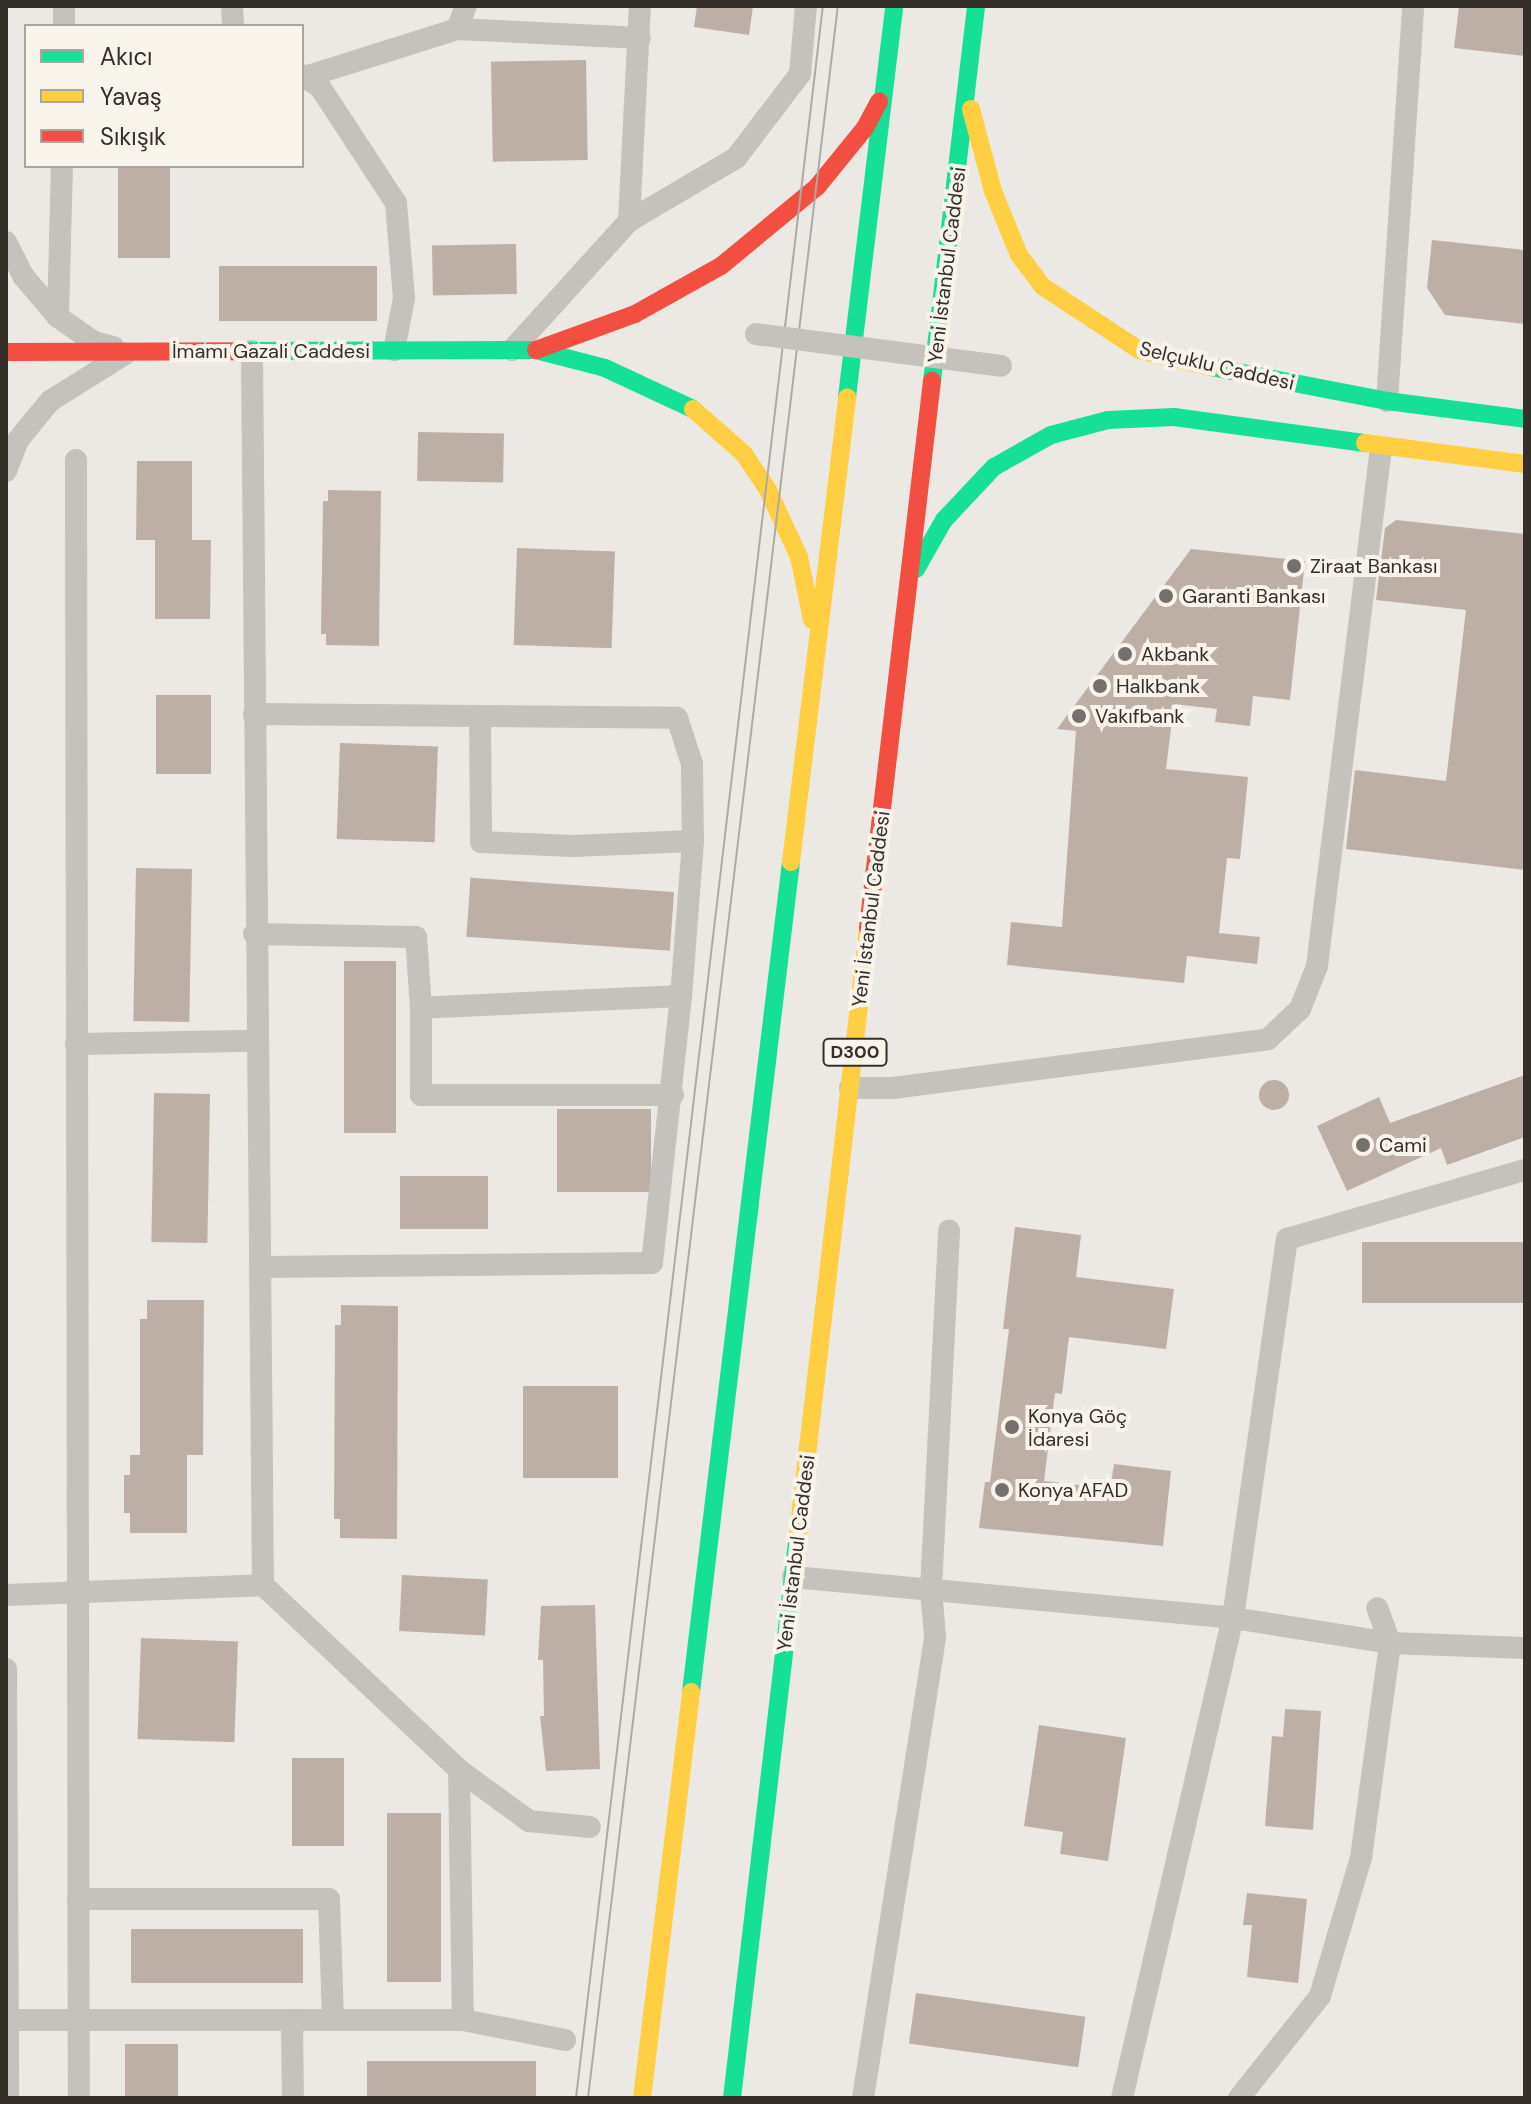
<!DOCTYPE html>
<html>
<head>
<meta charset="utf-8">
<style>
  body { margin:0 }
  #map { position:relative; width:1531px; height:2104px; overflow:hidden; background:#ece8e3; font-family:"DM Sans",sans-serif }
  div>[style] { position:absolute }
  .building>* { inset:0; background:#beafa6; transform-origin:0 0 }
  .round { border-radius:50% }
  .street>* { height:22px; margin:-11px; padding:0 11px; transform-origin:11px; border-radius:11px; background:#c5c1bc }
  .fast>* { height:18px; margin:-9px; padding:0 9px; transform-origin:9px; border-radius:9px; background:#16e098 }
  .slow>* { height:18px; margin:-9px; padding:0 9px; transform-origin:9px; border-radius:9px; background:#ffcf43 }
  .jam>* { height:18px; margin:-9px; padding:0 9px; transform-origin:9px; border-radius:9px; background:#f24e42 }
  .tram>* { height:2px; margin:-1px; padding:0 1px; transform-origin:1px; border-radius:1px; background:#adaaa6 }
  .street-bridge>* { height:22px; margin:-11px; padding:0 11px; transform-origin:11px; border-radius:11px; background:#c5c1bc }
  .dots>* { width:22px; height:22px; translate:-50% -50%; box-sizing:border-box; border:4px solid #f8f3eb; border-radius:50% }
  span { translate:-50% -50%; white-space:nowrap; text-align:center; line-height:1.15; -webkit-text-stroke:8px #f8f3eb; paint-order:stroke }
  .shield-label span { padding:2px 6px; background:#f8f3eb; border:2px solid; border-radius:6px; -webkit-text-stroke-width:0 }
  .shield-label { font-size:18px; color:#352f2a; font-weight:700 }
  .street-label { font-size:20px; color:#352f2a }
  .poi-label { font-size:20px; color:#352f2a }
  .left { translate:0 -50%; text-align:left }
  .frame { position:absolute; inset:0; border:8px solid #352f2a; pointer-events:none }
  .legend { position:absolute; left:24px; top:24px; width:280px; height:144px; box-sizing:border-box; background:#f8f3eb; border:2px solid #aaa59e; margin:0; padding:10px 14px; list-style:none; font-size:24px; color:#352f2a }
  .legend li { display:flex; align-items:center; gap:16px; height:40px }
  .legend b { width:40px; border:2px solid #aaa59e }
</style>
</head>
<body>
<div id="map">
  <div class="building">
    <div style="clip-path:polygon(697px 6px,753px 6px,749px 35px,694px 27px)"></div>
    <div style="clip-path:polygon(1459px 6px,1525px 6px,1525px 56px,1454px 48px)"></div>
    <div style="left:586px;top:60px;width:100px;height:95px;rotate:89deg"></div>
    <div style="left:118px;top:166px;width:52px;height:92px"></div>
    <div style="clip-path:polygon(1432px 240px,1525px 250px,1525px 324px,1445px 315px,1427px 288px)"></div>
    <div style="left:516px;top:244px;width:50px;height:84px;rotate:89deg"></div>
    <div style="left:219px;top:266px;width:158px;height:55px"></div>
    <div style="left:418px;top:432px;width:86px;height:49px;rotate:1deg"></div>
    <div style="clip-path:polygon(137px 461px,192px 461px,192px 540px,211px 540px,210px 619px,155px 619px,155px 540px,136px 540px)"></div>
    <div style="clip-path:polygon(328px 490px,381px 491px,379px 646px,326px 645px,326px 634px,321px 634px,323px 501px,328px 501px)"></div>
    <div style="clip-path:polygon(1396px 520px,1525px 534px,1525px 870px,1346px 849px,1355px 770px,1446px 781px,1466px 610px,1376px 600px,1385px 528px)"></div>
    <div style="left:517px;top:548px;width:98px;height:97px;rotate:2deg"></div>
    <div style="clip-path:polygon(1191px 549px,1305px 561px,1290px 700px,1253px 696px,1250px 726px,1215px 722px,1217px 709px,1174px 704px,1166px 769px,1248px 777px,1240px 859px,1227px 858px,1219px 933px,1260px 937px,1257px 964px,1187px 956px,1184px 983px,1007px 965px,1011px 922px,1062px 927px,1076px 731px,1057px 729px)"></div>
    <div style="left:156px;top:695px;width:55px;height:79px"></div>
    <div style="left:340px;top:743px;width:98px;height:96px;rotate:2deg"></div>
    <div style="left:136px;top:868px;width:56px;height:153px;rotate:1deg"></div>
    <div style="left:674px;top:892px;width:59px;height:204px;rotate:94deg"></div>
    <div style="left:344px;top:961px;width:52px;height:172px"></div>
    <div style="clip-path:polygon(1525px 1075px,1525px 1137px,1447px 1165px,1441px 1148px,1347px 1191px,1317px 1126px,1379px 1097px,1390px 1123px)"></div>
    <div class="round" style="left:1259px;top:1080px;width:30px;height:30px"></div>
    <div style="left:154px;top:1093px;width:56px;height:149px;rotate:1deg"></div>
    <div style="left:557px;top:1109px;width:94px;height:83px"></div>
    <div style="left:400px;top:1176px;width:88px;height:53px"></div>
    <div style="clip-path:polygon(1015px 1227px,1081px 1235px,1076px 1277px,1174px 1289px,1166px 1349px,1069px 1337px,1062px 1394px,1055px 1393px,1044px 1481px,1110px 1489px,1114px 1464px,1171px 1471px,1163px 1546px,979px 1528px,985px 1482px,990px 1482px,1009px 1329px,1003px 1329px)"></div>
    <div style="left:1525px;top:1242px;width:61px;height:163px;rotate:90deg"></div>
    <div style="clip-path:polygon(147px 1300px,204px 1300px,203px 1455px,187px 1455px,187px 1533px,130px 1533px,130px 1513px,124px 1513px,124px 1475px,130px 1475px,130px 1455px,140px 1455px,140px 1319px,147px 1319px)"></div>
    <div style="clip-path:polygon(341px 1305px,398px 1306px,397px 1539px,340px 1538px,340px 1519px,334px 1519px,335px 1325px,341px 1325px)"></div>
    <div style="left:618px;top:1386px;width:92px;height:95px;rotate:90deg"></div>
    <div style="left:402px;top:1575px;width:86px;height:56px;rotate:3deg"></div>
    <div style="clip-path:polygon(595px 1605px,600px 1769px,546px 1771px,540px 1716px,544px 1716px,543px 1660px,538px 1660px,541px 1606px)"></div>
    <div style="left:141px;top:1638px;width:97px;height:101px;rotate:2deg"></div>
    <div style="clip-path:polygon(1285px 1709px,1321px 1711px,1313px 1830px,1265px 1826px,1272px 1736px,1283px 1737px)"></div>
    <div style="clip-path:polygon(1039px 1725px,1126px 1738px,1108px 1861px,1060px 1854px,1063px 1832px,1024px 1826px)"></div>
    <div style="left:292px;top:1758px;width:52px;height:88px"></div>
    <div style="left:441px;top:1813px;width:169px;height:54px;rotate:90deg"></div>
    <div style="clip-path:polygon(1247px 1893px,1307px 1899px,1298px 1983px,1247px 1977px,1252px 1925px,1243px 1925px)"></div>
    <div style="left:131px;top:1929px;width:172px;height:54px"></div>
    <div style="left:916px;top:1993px;width:171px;height:51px;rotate:8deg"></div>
    <div style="left:125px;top:2044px;width:53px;height:54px"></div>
    <div style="left:367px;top:2061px;width:169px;height:37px"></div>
  </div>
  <div class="street">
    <div style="left:232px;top:6px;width:20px;rotate:87deg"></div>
    <div style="left:64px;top:26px;width:20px;rotate:-90deg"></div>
    <div style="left:457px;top:29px;width:25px;rotate:-69deg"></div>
    <div style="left:302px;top:75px;width:22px;rotate:34deg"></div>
    <div style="left:320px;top:87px;width:139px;rotate:56.8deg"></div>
    <div style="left:396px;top:203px;width:95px;rotate:85.2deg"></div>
    <div style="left:404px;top:298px;width:53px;rotate:100.9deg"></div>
    <div style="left:305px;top:77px;width:159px;rotate:-17.5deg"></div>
    <div style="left:457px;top:29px;width:183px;rotate:2.8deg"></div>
    <div style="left:629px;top:221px;width:215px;rotate:-87.1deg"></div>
    <div style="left:6px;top:242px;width:39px;rotate:63deg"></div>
    <div style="left:24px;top:277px;width:52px;rotate:49.6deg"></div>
    <div style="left:58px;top:317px;width:44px;rotate:34.8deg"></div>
    <div style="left:94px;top:342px;width:20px;rotate:15deg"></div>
    <div style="left:58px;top:317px;width:151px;rotate:-88.5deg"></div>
    <div style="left:512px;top:350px;width:174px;rotate:-47.8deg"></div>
    <div style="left:629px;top:221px;width:124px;rotate:-30.5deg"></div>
    <div style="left:736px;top:158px;width:106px;rotate:-52.7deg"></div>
    <div style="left:800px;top:74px;width:68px;rotate:-85deg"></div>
    <div style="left:252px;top:351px;width:1234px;rotate:89.49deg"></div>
    <div style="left:263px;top:1585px;width:270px;rotate:43.3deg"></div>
    <div style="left:459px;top:1770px;width:250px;rotate:89.1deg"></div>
    <div style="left:1387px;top:401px;width:396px;rotate:-86.2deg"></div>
    <div style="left:76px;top:460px;width:1638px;rotate:89.9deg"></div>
    <div style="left:6px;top:471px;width:33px;rotate:-69deg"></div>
    <div style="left:18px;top:440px;width:50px;rotate:-50.6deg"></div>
    <div style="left:50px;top:401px;width:89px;rotate:-32.1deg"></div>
    <div style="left:254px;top:714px;width:423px;rotate:0.5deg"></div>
    <div style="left:677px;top:718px;width:48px;rotate:71.9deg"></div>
    <div style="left:692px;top:764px;width:77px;rotate:89.3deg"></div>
    <div style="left:693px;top:841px;width:155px;rotate:94.4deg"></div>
    <div style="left:681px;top:996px;width:260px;rotate:177.4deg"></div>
    <div style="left:421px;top:1008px;width:71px;rotate:-94deg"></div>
    <div style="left:416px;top:937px;width:162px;rotate:-178.9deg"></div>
    <div style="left:480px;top:716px;width:126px;rotate:89.5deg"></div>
    <div style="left:481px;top:842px;width:92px;rotate:2.5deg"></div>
    <div style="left:573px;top:846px;width:120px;rotate:-2.4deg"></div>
    <div style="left:421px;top:1008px;width:87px;rotate:90deg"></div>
    <div style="left:421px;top:1095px;width:252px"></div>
    <div style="left:76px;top:1044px;width:180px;rotate:-1deg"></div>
    <div style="left:850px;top:1088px;width:43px"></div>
    <div style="left:893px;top:1088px;width:378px;rotate:-7.4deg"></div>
    <div style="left:1268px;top:1039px;width:44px;rotate:-43.2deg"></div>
    <div style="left:1300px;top:1009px;width:46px;rotate:-68.4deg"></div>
    <div style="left:1317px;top:966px;width:522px;rotate:-82.96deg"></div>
    <div style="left:261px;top:1267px;width:391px;rotate:-0.6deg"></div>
    <div style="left:652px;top:1263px;width:269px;rotate:-83.8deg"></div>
    <div style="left:793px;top:1577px;width:442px;rotate:5.3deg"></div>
    <div style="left:1233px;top:1618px;width:159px;rotate:9deg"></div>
    <div style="left:1390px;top:1643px;width:135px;rotate:2.1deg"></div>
    <div style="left:6px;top:1595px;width:257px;rotate:-2.2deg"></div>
    <div style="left:6px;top:1669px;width:429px;rotate:89.7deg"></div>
    <div style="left:459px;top:1770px;width:87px;rotate:36.1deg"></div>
    <div style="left:529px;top:1821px;width:61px;rotate:5.6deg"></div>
    <div style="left:78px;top:1899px;width:251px"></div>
    <div style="left:329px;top:1899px;width:121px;rotate:88.1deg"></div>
    <div style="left:8px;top:2020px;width:455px"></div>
    <div style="left:463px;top:2020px;width:104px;rotate:11.1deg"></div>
    <div style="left:292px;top:2020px;width:78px;rotate:89.3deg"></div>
    <div style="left:863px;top:2098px;width:467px;rotate:-81.1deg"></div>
    <div style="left:935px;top:1637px;width:48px;rotate:-94.8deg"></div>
    <div style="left:931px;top:1589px;width:359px;rotate:-87.1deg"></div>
    <div style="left:1122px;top:2098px;width:493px;rotate:-77deg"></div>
    <div style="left:1233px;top:1618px;width:383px;rotate:-81.9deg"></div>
    <div style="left:1287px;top:1239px;width:248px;rotate:-16.2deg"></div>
    <div style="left:1239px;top:2098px;width:130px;rotate:-51.5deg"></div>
    <div style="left:1320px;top:1996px;width:144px;rotate:-73.5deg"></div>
    <div style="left:1361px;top:1858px;width:217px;rotate:-82.3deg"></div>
    <div style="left:1390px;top:1643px;width:37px;rotate:-110deg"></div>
  </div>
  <div class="fast">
    <div style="left:247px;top:351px;width:289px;rotate:-0.2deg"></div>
    <div style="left:536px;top:350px;width:71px;rotate:14.6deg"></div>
    <div style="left:605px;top:368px;width:97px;rotate:25deg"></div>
    <div style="left:1211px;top:367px;width:179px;rotate:10.9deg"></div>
    <div style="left:1387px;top:401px;width:139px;rotate:7.4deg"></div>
    <div style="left:932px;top:381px;width:378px;rotate:-83.3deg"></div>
    <div style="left:847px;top:397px;width:394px;rotate:-83.1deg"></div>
    <div style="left:916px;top:569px;width:56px;rotate:-60.3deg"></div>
    <div style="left:944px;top:520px;width:73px;rotate:-46.7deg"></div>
    <div style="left:994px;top:467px;width:65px;rotate:-29.3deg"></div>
    <div style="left:1051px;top:435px;width:59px;rotate:-14.7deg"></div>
    <div style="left:1108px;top:420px;width:66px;rotate:-2.6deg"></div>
    <div style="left:1174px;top:417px;width:193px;rotate:7.8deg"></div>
    <div style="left:691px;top:1692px;width:836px;rotate:-83.13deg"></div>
    <div style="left:732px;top:2098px;width:568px;rotate:-83.33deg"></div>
  </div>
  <div class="slow">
    <div style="left:971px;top:109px;width:85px;rotate:75deg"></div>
    <div style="left:993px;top:191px;width:69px;rotate:67.9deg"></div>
    <div style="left:1019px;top:255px;width:39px;rotate:53deg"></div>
    <div style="left:1042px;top:286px;width:116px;rotate:33.4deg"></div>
    <div style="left:1139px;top:350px;width:74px;rotate:13.3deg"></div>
    <div style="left:693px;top:409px;width:68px;rotate:41.4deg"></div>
    <div style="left:744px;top:454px;width:43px;rotate:56.3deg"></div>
    <div style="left:768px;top:490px;width:74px;rotate:65.2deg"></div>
    <div style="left:799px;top:557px;width:64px;rotate:78.3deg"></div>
    <div style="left:1365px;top:443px;width:161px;rotate:7.5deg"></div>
    <div style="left:791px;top:862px;width:468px;rotate:-83.1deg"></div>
    <div style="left:798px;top:1534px;width:610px;rotate:-83.41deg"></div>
    <div style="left:642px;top:2098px;width:409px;rotate:-83.1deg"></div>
  </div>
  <div class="jam">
    <div style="left:536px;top:350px;width:105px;rotate:-20deg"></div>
    <div style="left:635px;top:314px;width:98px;rotate:-29.2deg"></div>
    <div style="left:721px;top:266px;width:124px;rotate:-39.5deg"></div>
    <div style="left:817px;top:187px;width:76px;rotate:-50.9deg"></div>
    <div style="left:865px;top:128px;width:30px;rotate:-62deg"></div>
    <div style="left:6px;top:352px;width:241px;rotate:-0.2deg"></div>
    <div style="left:868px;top:928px;width:551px;rotate:-83.33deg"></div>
  </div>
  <div class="tram">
    <div style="left:576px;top:2098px;width:2107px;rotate:-83.27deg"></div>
    <div style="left:588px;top:2098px;width:2107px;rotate:-83.19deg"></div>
  </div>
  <div class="street-bridge">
    <div style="left:756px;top:334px;width:247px;rotate:7.4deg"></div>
  </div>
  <div class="dots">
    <div style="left:1294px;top:566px;background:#75706b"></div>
    <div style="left:1166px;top:596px;background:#75706b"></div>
    <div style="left:1125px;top:654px;background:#75706b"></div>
    <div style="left:1100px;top:686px;background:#75706b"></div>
    <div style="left:1079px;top:716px;background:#75706b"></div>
    <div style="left:1363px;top:1145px;background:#75706b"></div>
    <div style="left:1012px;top:1427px;background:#75706b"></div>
    <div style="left:1002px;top:1490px;background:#75706b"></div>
  </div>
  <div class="shield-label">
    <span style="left:855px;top:1052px">D300</span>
  </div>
  <div class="street-label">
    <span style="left:947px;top:265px;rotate:-83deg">Yeni İstanbul Caddesi</span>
    <span style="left:271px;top:351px">İmamı Gazali Caddesi</span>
    <span style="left:1217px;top:366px;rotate:13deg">Selçuklu Caddesi</span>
    <span style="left:871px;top:909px;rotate:-83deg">Yeni İstanbul Caddesi</span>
    <span style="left:796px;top:1553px;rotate:-83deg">Yeni İstanbul Caddesi</span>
  </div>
  <div class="poi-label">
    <span class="left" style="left:1310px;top:566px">Ziraat Bankası</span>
    <span class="left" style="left:1182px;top:596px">Garanti Bankası</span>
    <span class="left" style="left:1141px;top:654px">Akbank</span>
    <span class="left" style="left:1116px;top:686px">Halkbank</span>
    <span class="left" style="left:1095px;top:716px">Vakıfbank</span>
    <span class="left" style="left:1379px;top:1145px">Cami</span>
    <span class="left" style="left:1028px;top:1428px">Konya Göç<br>İdaresi</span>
    <span class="left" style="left:1018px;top:1490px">Konya AFAD</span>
  </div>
  <div class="frame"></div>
  <ul class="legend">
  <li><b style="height:10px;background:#16e098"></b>Akıcı</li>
  <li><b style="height:10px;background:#ffcf43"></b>Yavaş</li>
  <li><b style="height:10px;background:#f24e42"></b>Sıkışık</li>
  </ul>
</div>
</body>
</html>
